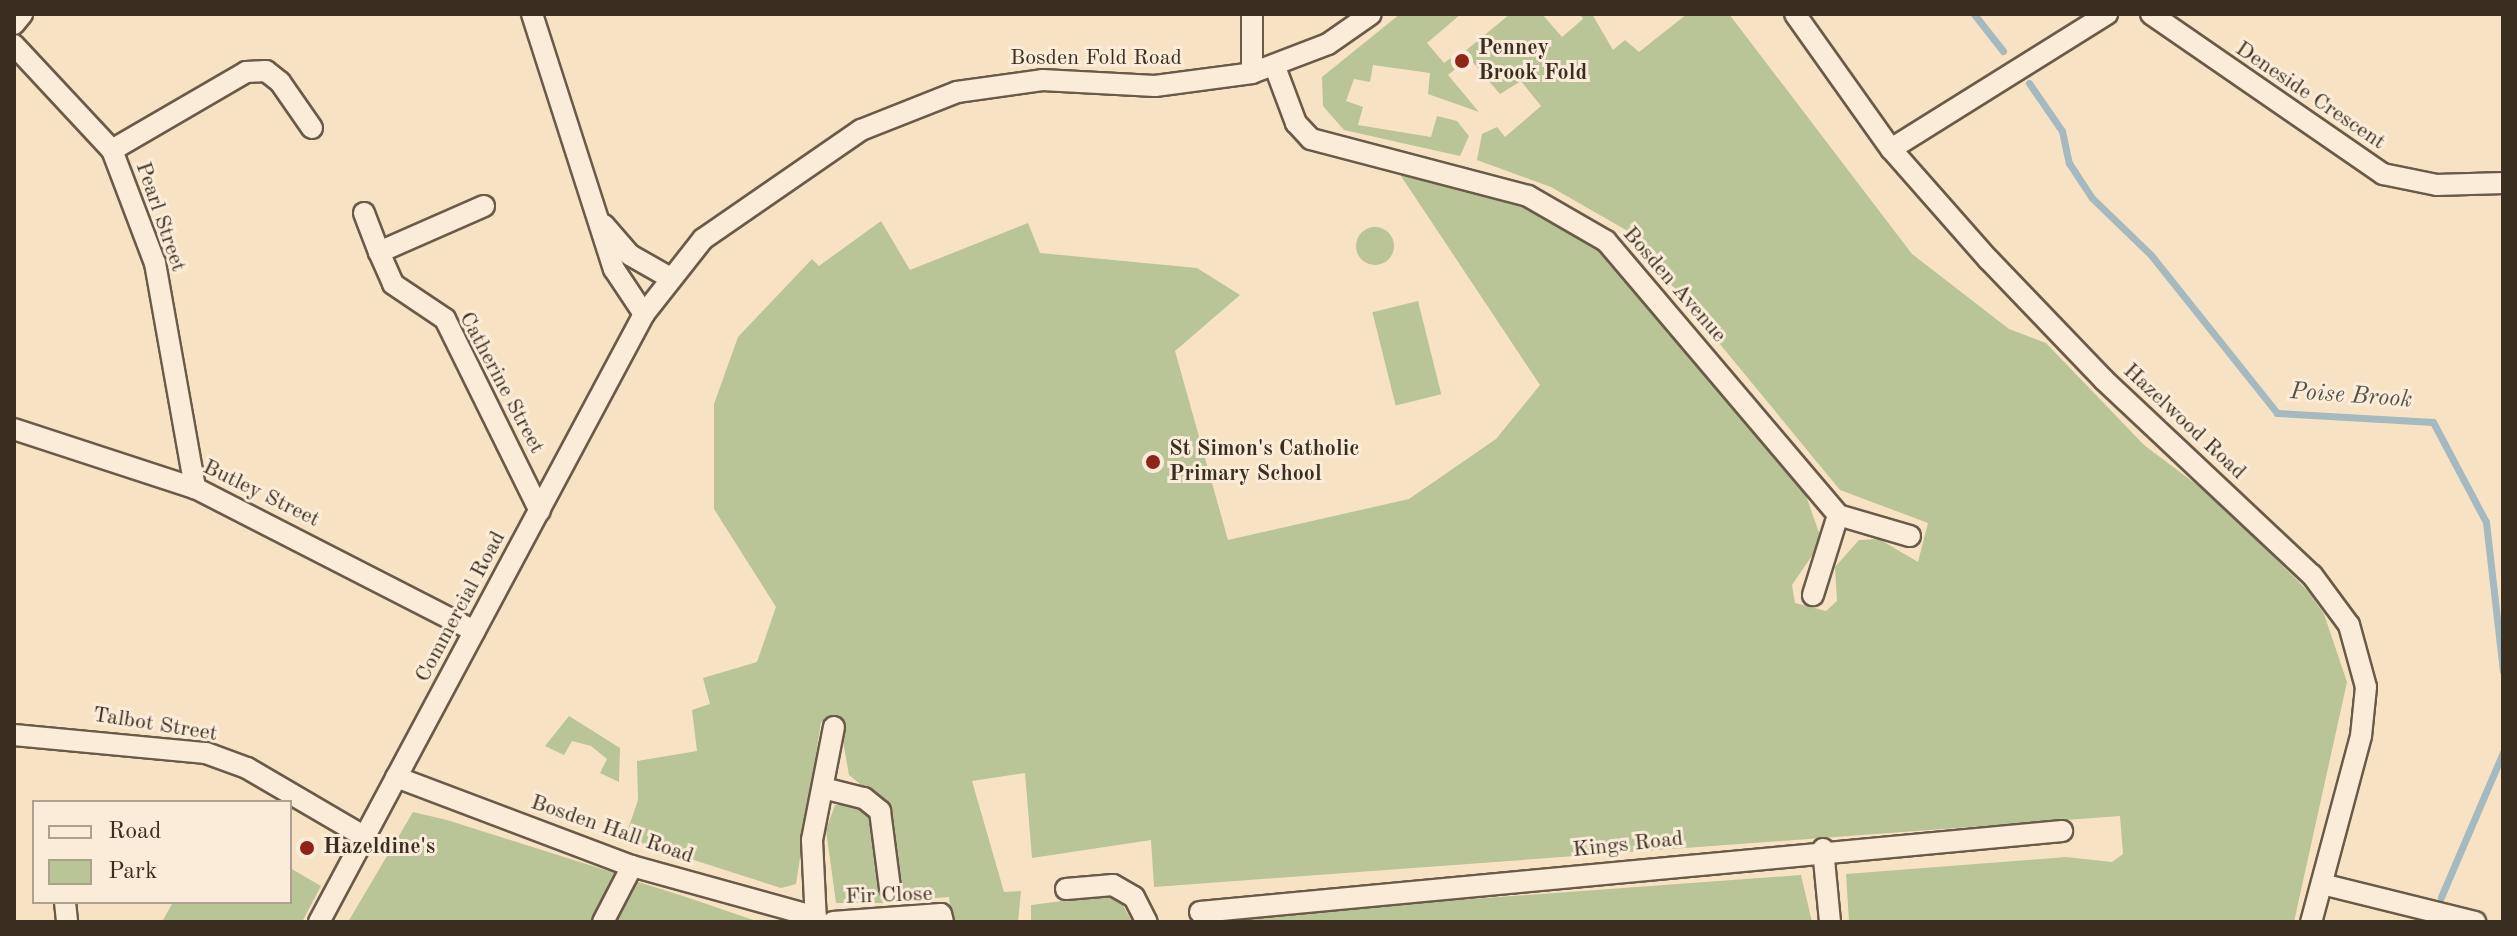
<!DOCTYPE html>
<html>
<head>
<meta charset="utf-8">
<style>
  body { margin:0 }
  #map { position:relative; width:2517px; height:936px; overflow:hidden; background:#f8e2c4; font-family:"Old Standard TT",serif }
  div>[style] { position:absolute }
  .green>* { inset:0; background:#b9c497; transform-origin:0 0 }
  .round { border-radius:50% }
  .stream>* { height:7px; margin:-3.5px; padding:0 3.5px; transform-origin:3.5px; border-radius:3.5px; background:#a4bac0 }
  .roads { filter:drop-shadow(2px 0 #6a5b49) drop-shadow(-2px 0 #6a5b49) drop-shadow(0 2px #6a5b49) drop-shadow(0 -2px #6a5b49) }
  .minor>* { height:20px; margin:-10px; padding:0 10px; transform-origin:10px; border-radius:10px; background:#faecd9 }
  .dots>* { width:22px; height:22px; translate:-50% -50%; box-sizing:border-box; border:4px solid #faecd9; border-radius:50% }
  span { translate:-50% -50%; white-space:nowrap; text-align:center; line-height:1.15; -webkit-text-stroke:6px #faecd9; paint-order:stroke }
  .poi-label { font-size:22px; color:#3a2e20; font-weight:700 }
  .left { translate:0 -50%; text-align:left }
  .street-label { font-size:22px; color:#3a2e20 }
  .water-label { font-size:24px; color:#545148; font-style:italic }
  .frame { position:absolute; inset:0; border:16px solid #3a2e20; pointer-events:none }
  .legend { position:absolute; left:32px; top:800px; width:260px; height:104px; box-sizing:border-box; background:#faecd9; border:2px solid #ada08f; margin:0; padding:10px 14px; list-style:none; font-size:24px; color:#3a2e20 }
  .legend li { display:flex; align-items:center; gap:16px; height:40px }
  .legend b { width:40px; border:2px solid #ada08f }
</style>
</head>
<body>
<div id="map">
  <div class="green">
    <div style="clip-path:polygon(1400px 14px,1461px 14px,1427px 43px,1444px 63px,1451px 58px,1459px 66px,1448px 75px,1479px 112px,1428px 94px,1430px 73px,1373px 65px,1370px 82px,1354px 79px,1346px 101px,1363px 107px,1358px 125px,1431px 137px,1437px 116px,1457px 121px,1469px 136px,1460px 156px,1344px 130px,1323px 106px,1322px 77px)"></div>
    <div style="clip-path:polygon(1510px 14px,1542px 14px,1562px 37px,1583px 19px,1580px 14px,1592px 14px,1613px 50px,1625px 40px,1639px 52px,1687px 14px,1729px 14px,1912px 254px,2009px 329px,2046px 343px,2144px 445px,2217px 500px,2307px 590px,2324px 614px,2347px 682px,2294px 922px,1849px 922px,1846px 874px,2066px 857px,2112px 862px,2123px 854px,2120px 816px,1154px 887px,1151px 840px,1032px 858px,1025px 773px,972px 781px,1004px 892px,1021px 891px,1018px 922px,952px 922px,949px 897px,898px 901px,887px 806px,849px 775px,839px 718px,821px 722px,796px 884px,781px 888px,625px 838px,638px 800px,637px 761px,697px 751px,692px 710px,710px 704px,703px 678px,757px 662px,776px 607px,714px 509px,714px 404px,738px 337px,812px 259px,819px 266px,881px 221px,910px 270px,1028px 223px,1040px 253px,1197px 268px,1240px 295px,1175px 351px,1228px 540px,1409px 499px,1496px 439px,1540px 385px,1399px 173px,1513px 201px,1598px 248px,1620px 270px,1805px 493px,1822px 541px,1792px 585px,1795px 603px,1826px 611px,1837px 601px,1835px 567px,1859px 540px,1879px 539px,1918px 562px,1928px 523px,1840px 490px,1626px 230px,1551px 187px,1477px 160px,1482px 134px,1497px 127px,1505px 137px,1541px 106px,1521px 81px,1500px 94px,1464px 52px)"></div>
    <div class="round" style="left:1356px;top:227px;width:38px;height:38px"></div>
    <div style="left:1418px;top:301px;width:96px;height:47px;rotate:76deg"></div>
    <div style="clip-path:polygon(569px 716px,620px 748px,619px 782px,600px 773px,607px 759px,591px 746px,572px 741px,564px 755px,545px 746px)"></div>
    <div style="clip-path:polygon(835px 805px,861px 805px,874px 815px,883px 903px,836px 903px,826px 830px)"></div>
    <div style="clip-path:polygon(413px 812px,447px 820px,621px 875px,594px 922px,348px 922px)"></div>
    <div style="clip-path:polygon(290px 868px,321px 886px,302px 922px,162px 922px,173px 902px,290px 902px)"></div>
    <div style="clip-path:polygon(1801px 875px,1812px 922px,1214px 922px,1336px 909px)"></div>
    <div style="clip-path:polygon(632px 880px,683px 896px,759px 922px,612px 922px)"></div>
    <div style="clip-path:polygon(1109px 895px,1120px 900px,1132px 922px,1031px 922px,1031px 905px)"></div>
  </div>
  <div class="stream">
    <div style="left:1974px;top:14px;width:47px;rotate:51.9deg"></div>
    <div style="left:2029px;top:83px;width:58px;rotate:55.5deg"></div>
    <div style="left:2062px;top:131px;width:33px;rotate:78deg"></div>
    <div style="left:2069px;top:163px;width:42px;rotate:56.7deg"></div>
    <div style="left:2092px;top:198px;width:82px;rotate:44deg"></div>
    <div style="left:2151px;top:255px;width:202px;rotate:51.4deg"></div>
    <div style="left:2277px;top:413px;width:156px;rotate:3.3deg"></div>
    <div style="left:2433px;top:422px;width:113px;rotate:62.1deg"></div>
    <div style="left:2486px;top:522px;width:150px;rotate:83.5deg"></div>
    <div style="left:2441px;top:897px;width:158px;rotate:-66.8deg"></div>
  </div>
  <div class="roads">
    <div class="minor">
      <div style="left:532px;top:14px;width:268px;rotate:72.2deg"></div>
      <div style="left:614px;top:269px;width:54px;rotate:56.3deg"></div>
      <div style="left:1252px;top:14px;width:59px;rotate:90deg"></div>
      <div style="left:1795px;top:14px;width:166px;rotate:54.6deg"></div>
      <div style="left:1891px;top:149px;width:148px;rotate:48.6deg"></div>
      <div style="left:1989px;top:260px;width:166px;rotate:46.2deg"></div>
      <div style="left:2104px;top:380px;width:285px;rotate:43.2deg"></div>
      <div style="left:2312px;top:575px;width:62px;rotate:53.5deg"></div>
      <div style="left:2349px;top:625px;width:64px;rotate:74.7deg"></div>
      <div style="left:2366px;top:687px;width:49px;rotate:95.8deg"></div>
      <div style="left:2361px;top:736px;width:193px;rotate:105deg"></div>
      <div style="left:2151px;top:14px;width:282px;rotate:34.6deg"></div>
      <div style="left:2383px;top:174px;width:55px;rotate:11.5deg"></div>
      <div style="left:2437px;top:185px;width:66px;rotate:-1.7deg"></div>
      <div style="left:14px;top:24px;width:13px;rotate:-51deg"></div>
      <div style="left:14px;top:45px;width:144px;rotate:47deg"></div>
      <div style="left:112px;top:150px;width:121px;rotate:69.2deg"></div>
      <div style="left:155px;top:263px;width:229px;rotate:79.9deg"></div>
      <div style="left:1275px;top:67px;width:60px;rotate:69.4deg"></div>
      <div style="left:1296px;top:123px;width:22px;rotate:47deg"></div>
      <div style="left:1311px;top:139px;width:224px;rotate:14.7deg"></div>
      <div style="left:1528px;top:196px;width:90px;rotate:30deg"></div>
      <div style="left:1606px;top:241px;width:359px;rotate:49.7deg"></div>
      <div style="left:1838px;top:515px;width:84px;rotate:107.4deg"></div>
      <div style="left:1891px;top:149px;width:255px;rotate:-32deg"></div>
      <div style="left:112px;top:150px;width:155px;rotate:-30.2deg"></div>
      <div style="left:246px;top:72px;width:20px;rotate:-3deg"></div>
      <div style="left:266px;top:71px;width:18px;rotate:38deg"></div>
      <div style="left:280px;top:82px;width:56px;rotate:55.2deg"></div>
      <div style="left:484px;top:206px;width:115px;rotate:156.3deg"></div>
      <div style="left:379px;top:252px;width:35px;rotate:66deg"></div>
      <div style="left:393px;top:284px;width:63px;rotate:33.9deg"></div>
      <div style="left:445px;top:319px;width:214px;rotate:63.7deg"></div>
      <div style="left:364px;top:213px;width:42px;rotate:69deg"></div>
      <div style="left:604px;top:225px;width:40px;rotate:49deg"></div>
      <div style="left:630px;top:255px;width:43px;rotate:29.6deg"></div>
      <div style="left:14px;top:429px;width:190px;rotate:18.1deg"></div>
      <div style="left:195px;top:488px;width:314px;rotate:27.1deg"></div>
      <div style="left:1838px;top:515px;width:75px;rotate:16.3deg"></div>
      <div style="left:14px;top:735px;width:193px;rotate:5.4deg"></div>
      <div style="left:206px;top:753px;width:44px;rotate:20.1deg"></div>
      <div style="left:247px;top:768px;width:137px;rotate:30.3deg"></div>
      <div style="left:396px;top:777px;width:252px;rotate:20.7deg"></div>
      <div style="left:632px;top:866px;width:191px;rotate:15.5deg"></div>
      <div style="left:827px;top:789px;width:38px;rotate:14deg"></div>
      <div style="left:864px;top:798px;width:21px;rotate:39deg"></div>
      <div style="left:880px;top:811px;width:78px;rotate:82.6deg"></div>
      <div style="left:1823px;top:849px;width:73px;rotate:84.5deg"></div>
      <div style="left:2322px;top:884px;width:158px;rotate:13.9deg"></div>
      <div style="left:1066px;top:889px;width:47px;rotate:-4.9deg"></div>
      <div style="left:1113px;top:885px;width:24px;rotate:30deg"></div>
      <div style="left:1134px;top:897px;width:28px;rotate:63deg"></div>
      <div style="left:65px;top:902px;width:20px;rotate:84deg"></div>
      <div style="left:1200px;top:912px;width:866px;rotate:-5.37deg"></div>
      <div style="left:319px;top:922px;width:689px;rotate:-61.87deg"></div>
      <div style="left:644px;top:314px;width:95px;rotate:-51.8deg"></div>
      <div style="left:703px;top:239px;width:192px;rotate:-34.6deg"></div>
      <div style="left:861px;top:130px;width:103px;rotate:-21.6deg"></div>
      <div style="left:957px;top:92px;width:86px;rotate:-8deg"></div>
      <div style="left:1042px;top:80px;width:113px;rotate:3deg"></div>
      <div style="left:1155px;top:86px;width:98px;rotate:-7.6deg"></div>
      <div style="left:1252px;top:73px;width:81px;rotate:-20.9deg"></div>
      <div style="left:1328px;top:44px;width:52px;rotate:-34.9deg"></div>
      <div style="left:603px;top:922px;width:63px;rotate:-62.6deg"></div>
      <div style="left:816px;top:922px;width:82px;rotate:-92.8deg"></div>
      <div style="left:812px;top:840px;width:115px;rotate:-79deg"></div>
      <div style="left:833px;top:922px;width:108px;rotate:-4.2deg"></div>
      <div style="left:941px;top:914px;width:8px;rotate:76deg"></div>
    </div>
  </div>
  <div class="dots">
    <div style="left:1462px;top:61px;background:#8f2418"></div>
    <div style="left:1153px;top:462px;background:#8f2418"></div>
    <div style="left:307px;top:848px;background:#8f2418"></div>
  </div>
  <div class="poi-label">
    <span class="left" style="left:1478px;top:61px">Penney<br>Brook Fold</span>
    <span class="left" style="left:1169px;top:462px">St Simon's Catholic<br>Primary School</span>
    <span class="left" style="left:323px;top:848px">Hazeldine's</span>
  </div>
  <div class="street-label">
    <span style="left:1096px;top:59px">Bosden Fold Road</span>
    <span style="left:2310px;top:96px;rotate:34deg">Deneside Crescent</span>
    <span style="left:160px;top:217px;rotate:71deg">Pearl Street</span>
    <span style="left:1674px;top:285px;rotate:49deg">Bosden Avenue</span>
    <span style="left:501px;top:383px;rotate:62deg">Catherine Street</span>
    <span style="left:2184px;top:422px;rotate:43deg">Hazelwood Road</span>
    <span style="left:261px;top:494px;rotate:26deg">Butley Street</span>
    <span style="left:461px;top:607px;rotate:-62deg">Commercial Road</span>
    <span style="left:155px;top:725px;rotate:9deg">Talbot Street</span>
    <span style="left:612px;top:830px;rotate:19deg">Bosden Hall Road</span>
    <span style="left:1628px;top:845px;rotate:-6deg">Kings Road</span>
    <span style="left:889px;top:896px;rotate:-2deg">Fir Close</span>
  </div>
  <div class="water-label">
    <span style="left:2351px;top:397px;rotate:4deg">Poise Brook</span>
  </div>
  <div class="frame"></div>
  <ul class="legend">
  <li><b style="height:10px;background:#faecd9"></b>Road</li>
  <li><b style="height:22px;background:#b9c497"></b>Park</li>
  </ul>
</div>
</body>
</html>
